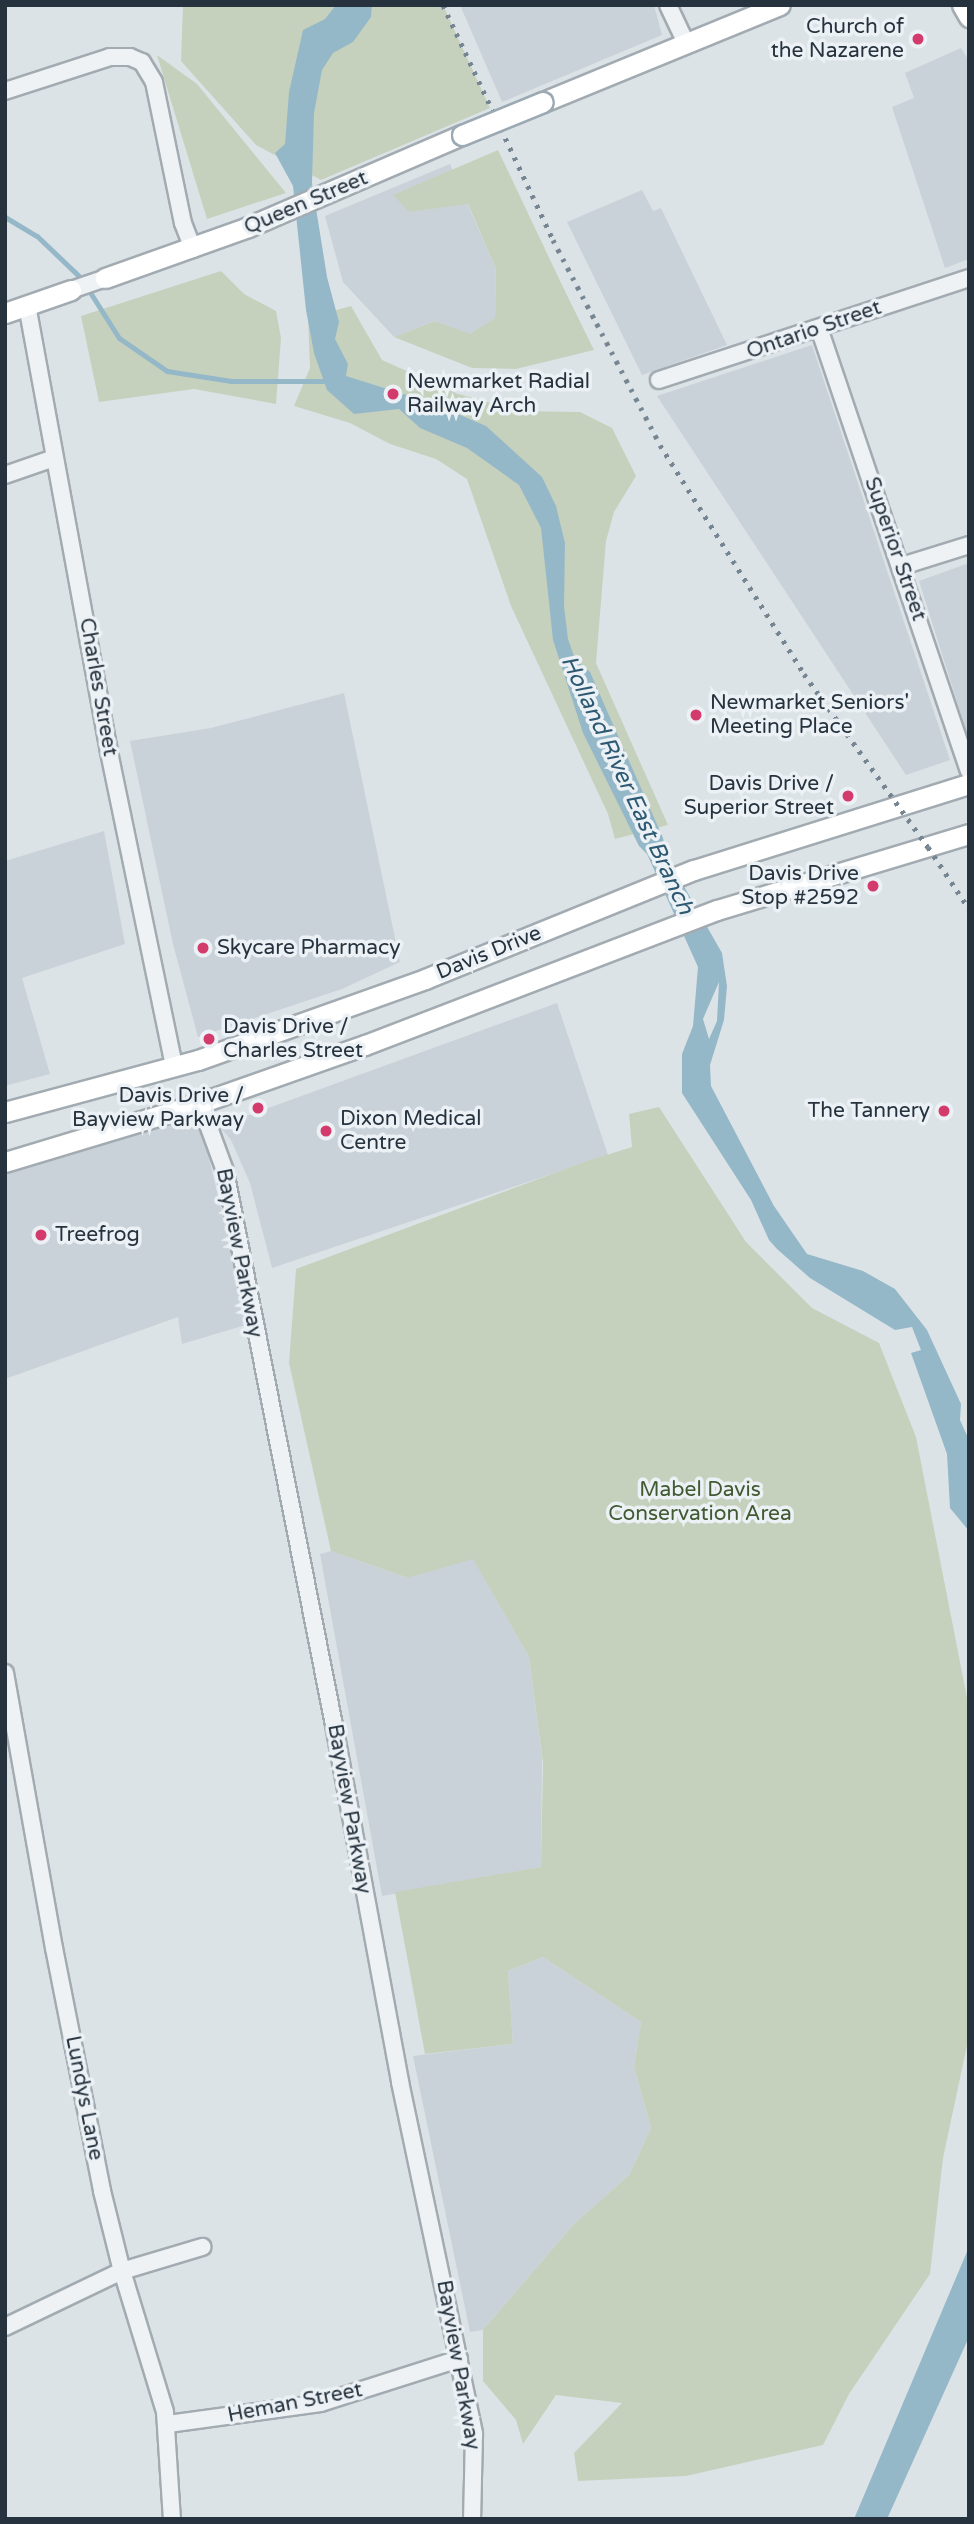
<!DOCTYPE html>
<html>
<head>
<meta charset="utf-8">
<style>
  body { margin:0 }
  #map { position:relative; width:974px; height:2524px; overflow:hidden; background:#dce3e7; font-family:"Varela Round",sans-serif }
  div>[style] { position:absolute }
  .built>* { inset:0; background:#cad2d9 }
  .green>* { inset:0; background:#c6d1bd }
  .water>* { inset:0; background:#95b8c9 }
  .stream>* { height:5px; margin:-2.5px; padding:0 2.5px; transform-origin:2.5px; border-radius:2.5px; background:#95b8c9 }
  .roads { filter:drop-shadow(2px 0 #a2abb1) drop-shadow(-2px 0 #a2abb1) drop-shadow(0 2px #a2abb1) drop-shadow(0 -2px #a2abb1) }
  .minor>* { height:16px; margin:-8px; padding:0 8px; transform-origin:8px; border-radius:8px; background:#eff2f5 }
  .major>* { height:19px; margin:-9.5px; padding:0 9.5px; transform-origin:9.5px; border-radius:9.5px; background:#fff }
  .rail>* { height:5px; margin-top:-2.5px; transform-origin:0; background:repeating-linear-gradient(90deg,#758591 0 3.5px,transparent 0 10.5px) }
  .bridges { filter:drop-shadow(2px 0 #9ba9b3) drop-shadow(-2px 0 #9ba9b3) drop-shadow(0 2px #9ba9b3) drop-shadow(0 -2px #9ba9b3) }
  .major-bridge>* { height:19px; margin:-9.5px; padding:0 9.5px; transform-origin:9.5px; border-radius:9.5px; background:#fff }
  .dots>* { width:19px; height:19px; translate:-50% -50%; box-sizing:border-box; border:4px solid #ecf1f5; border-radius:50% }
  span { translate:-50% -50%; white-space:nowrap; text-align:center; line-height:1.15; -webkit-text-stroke:7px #ecf1f5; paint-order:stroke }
  .poi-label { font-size:21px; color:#26333e }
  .right { translate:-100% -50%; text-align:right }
  .left { translate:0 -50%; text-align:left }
  .street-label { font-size:21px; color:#26333e }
  .park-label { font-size:21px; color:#415a32 }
  .water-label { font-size:23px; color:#2e5973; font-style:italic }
  .frame { position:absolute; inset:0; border:7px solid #26333e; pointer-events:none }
</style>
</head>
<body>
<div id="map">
  <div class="built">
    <div style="clip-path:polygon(460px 5px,654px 5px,662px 35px,502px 102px)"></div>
    <div style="clip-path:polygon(961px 48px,969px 61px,969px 259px,945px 268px,892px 107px,914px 98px,905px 73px)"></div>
    <div style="clip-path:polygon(450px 164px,496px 269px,495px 318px,470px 335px,435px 321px,394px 337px,343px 282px,325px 216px)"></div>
    <div style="clip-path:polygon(642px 190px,653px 211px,661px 208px,727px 345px,642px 375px,567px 222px)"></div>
    <div style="clip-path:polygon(812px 345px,950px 760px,906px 775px,657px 396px)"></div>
    <div style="clip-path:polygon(969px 563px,969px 740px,919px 581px)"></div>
    <div style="clip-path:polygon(344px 693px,400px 962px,342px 989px,198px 1037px,173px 944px,130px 741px,211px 728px)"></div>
    <div style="clip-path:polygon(104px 831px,125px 944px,22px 978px,50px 1074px,5px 1086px,5px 861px)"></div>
    <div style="clip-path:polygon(557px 1003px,608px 1155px,272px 1268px,250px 1183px,231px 1140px,219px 1126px)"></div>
    <div style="clip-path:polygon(191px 1115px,201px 1125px,249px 1324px,182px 1344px,178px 1317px,5px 1379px,5px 1170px)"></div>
    <div style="clip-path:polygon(331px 1551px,408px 1578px,473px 1558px,529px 1657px,542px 1757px,541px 1867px,382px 1896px,320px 1554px)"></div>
    <div style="clip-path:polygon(543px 1957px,641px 2022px,634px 2067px,651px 2128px,629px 2175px,574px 2224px,483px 2330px,470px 2332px,413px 2056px,513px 2044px,508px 1971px)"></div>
  </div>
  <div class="green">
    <div style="clip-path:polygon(183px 5px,443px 5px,490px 108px,321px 180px,256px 145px,181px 61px)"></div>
    <div style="clip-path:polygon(157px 55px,197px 84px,286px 193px,207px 219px)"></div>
    <div style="clip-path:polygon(498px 150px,562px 285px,594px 350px,516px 369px,472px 368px,394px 337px,435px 321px,470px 334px,495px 318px,496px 269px,468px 204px,409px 212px,393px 195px)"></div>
    <div style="clip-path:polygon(221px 271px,244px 294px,276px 311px,281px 338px,276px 404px,194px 389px,99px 402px,81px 316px)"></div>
    <div style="clip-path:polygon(351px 306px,382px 360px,458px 394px,521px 411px,580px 412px,612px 428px,636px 476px,614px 512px,606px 541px,596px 663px,668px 825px,615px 839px,608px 814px,511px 606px,467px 479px,436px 459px,390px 444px,350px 423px,294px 406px,310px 368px,308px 318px)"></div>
    <div style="clip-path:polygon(659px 1107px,746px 1242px,812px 1308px,879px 1343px,916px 1437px,969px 1708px,969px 2036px,943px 2158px,930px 2274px,849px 2394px,823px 2445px,686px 2476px,578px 2481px,574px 2453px,622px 2403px,556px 2395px,523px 2444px,516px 2420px,483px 2381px,483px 2330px,574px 2224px,629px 2175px,651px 2128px,634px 2067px,641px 2022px,543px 1957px,508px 1971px,513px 2044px,425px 2054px,395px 1892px,541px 1867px,543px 1763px,529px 1657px,473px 1559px,408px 1578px,331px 1551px,289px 1363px,296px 1269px,587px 1161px,632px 1147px,629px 1114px)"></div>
  </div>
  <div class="water">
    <div style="clip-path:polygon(evenodd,336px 5px,372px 5px,371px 17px,353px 42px,333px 53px,322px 70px,314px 113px,312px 183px,327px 277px,339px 322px,335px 339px,348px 364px,346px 376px,432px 403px,486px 426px,542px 477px,556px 506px,565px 543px,564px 606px,568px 639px,575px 659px,590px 672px,663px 838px,666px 855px,722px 953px,727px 986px,724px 1020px,710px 1065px,711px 1086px,774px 1206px,807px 1254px,863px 1271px,895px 1289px,927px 1330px,961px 1404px,960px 1420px,969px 1440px,969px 1531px,950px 1508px,947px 1454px,911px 1353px,921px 1350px,912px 1327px,895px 1330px,810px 1278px,777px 1249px,769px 1240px,751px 1200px,682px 1093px,682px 1054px,693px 1026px,698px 967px,647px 854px,639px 846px,583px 733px,553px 640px,541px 528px,519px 485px,467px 448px,420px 428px,399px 409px,354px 414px,327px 390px,314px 353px,306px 310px,293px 186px,275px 153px,285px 144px,289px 92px,303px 30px,325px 19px,336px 5px,719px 982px,717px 1021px,709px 1039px,703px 1019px,719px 982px)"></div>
    <div style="clip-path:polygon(969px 2247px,969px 2337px,887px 2519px,854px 2519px)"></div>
  </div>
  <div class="stream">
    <div style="left:5px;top:217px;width:37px;rotate:31deg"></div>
    <div style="left:37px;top:236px;width:61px;rotate:43.7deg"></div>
    <div style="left:81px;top:278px;width:71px;rotate:57.7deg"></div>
    <div style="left:119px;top:338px;width:58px;rotate:34.5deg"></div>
    <div style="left:167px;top:371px;width:65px;rotate:8.9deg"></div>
    <div style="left:231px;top:381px;width:97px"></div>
  </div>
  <div class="roads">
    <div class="minor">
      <div style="left:668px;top:5px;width:42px;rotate:64.7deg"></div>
      <div style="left:5px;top:91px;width:110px;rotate:-17.9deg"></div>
      <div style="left:110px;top:57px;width:20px"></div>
      <div style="left:130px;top:57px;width:13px;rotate:23deg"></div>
      <div style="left:142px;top:62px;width:23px;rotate:59deg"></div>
      <div style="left:154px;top:82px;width:144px;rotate:78.4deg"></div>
      <div style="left:183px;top:223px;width:28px;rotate:69deg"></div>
      <div style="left:71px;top:290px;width:36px;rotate:-19deg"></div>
      <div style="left:27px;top:305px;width:454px;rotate:79.6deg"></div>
      <div style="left:109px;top:752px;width:322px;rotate:78.3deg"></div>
      <div style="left:819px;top:328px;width:467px;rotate:71.3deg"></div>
      <div style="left:659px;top:380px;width:326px;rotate:-18.2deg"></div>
      <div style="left:5px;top:475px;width:52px;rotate:-19.1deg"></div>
      <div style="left:902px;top:566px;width:70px;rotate:-17.4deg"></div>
      <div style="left:200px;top:1103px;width:72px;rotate:69.8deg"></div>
      <div style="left:225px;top:1171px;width:565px;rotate:78.87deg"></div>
      <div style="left:334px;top:1725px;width:363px;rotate:79.5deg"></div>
      <div style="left:400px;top:2082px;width:360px;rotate:78.1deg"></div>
      <div style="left:474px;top:2434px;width:85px;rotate:91.3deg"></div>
      <div style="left:5px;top:1673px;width:279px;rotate:79.9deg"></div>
      <div style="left:54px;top:1948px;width:248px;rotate:78.8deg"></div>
      <div style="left:102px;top:2191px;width:82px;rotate:76deg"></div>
      <div style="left:122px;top:2271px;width:147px;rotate:73deg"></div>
      <div style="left:165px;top:2412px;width:107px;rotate:86.3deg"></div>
      <div style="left:5px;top:2327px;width:130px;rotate:-25.6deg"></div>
      <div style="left:122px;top:2271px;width:84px;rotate:-16.7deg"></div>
      <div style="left:168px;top:2424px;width:154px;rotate:-7.8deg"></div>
      <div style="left:321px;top:2403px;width:145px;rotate:-17.7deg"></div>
    </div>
    <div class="major">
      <div style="left:962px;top:5px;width:14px;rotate:60deg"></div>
      <div style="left:543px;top:102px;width:256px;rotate:-22.3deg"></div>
      <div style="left:105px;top:278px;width:152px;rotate:-19.6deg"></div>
      <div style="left:248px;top:227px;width:233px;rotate:-23.3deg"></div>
      <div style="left:5px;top:313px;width:70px;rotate:-19.2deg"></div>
      <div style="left:5px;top:1112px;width:200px;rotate:-15.1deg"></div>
      <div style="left:198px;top:1060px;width:241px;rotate:-19.6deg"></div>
      <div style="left:425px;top:979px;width:290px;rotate:-22.1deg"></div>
      <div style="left:694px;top:870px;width:288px;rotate:-17.4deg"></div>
      <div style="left:5px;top:1162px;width:204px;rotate:-16.8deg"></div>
      <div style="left:200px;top:1103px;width:175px;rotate:-19.4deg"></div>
      <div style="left:365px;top:1045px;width:377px;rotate:-21deg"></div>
      <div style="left:717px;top:910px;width:263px;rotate:-16.8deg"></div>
    </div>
  </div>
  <div class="rail">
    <div style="left:443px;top:5px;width:259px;rotate:64.9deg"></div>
    <div style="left:553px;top:240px;width:231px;rotate:62.4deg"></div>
    <div style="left:660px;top:445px;width:271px;rotate:57.8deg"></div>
    <div style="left:804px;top:674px;width:213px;rotate:54.4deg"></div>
    <div style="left:928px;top:847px;width:74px;rotate:56.5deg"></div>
  </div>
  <div class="bridges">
    <div class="major-bridge">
      <div style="left:462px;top:135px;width:87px;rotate:-22.2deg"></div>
    </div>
  </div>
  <div class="dots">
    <div style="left:918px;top:39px;background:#d33b6c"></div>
    <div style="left:393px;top:394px;background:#d33b6c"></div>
    <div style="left:696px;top:715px;background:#d33b6c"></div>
    <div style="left:848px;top:796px;background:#d33b6c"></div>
    <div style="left:873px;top:886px;background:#d33b6c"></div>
    <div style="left:203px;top:948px;background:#d33b6c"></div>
    <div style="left:209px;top:1039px;background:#d33b6c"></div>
    <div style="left:258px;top:1108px;background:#d33b6c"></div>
    <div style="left:944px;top:1111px;background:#d33b6c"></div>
    <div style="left:326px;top:1131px;background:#d33b6c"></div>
    <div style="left:41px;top:1235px;background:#d33b6c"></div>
  </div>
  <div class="poi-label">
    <span class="right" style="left:904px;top:39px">Church of<br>the Nazarene</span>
    <span class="left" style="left:407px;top:394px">Newmarket Radial<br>Railway Arch</span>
    <span class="left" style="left:710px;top:715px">Newmarket Seniors'<br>Meeting Place</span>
    <span class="right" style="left:834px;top:796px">Davis Drive /<br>Superior Street</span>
    <span class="right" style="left:859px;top:886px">Davis Drive<br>Stop #2592</span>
    <span class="left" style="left:217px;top:948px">Skycare Pharmacy</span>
    <span class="left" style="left:223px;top:1039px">Davis Drive /<br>Charles Street</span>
    <span class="right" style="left:244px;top:1108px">Davis Drive /<br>Bayview Parkway</span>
    <span class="right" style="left:930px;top:1111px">The Tannery</span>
    <span class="left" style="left:340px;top:1131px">Dixon Medical<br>Centre</span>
    <span class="left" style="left:55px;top:1235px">Treefrog</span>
  </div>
  <div class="street-label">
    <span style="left:306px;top:203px;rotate:-23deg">Queen Street</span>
    <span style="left:814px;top:330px;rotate:-19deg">Ontario Street</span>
    <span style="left:895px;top:549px;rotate:71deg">Superior Street</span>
    <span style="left:98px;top:687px;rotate:80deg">Charles Street</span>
    <span style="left:489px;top:953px;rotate:-22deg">Davis Drive</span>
    <span style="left:239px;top:1253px;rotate:79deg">Bayview Parkway</span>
    <span style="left:349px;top:1809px;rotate:80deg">Bayview Parkway</span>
    <span style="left:84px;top:2098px;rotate:79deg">Lundys Lane</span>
    <span style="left:458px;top:2365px;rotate:80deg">Bayview Parkway</span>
    <span style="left:295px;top:2403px;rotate:-11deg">Heman Street</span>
  </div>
  <div class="park-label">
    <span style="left:700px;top:1502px">Mabel Davis<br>Conservation Area</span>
  </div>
  <div class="water-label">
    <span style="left:627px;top:785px;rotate:65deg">Holland River East Branch</span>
  </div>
  <div class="frame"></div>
</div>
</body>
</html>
